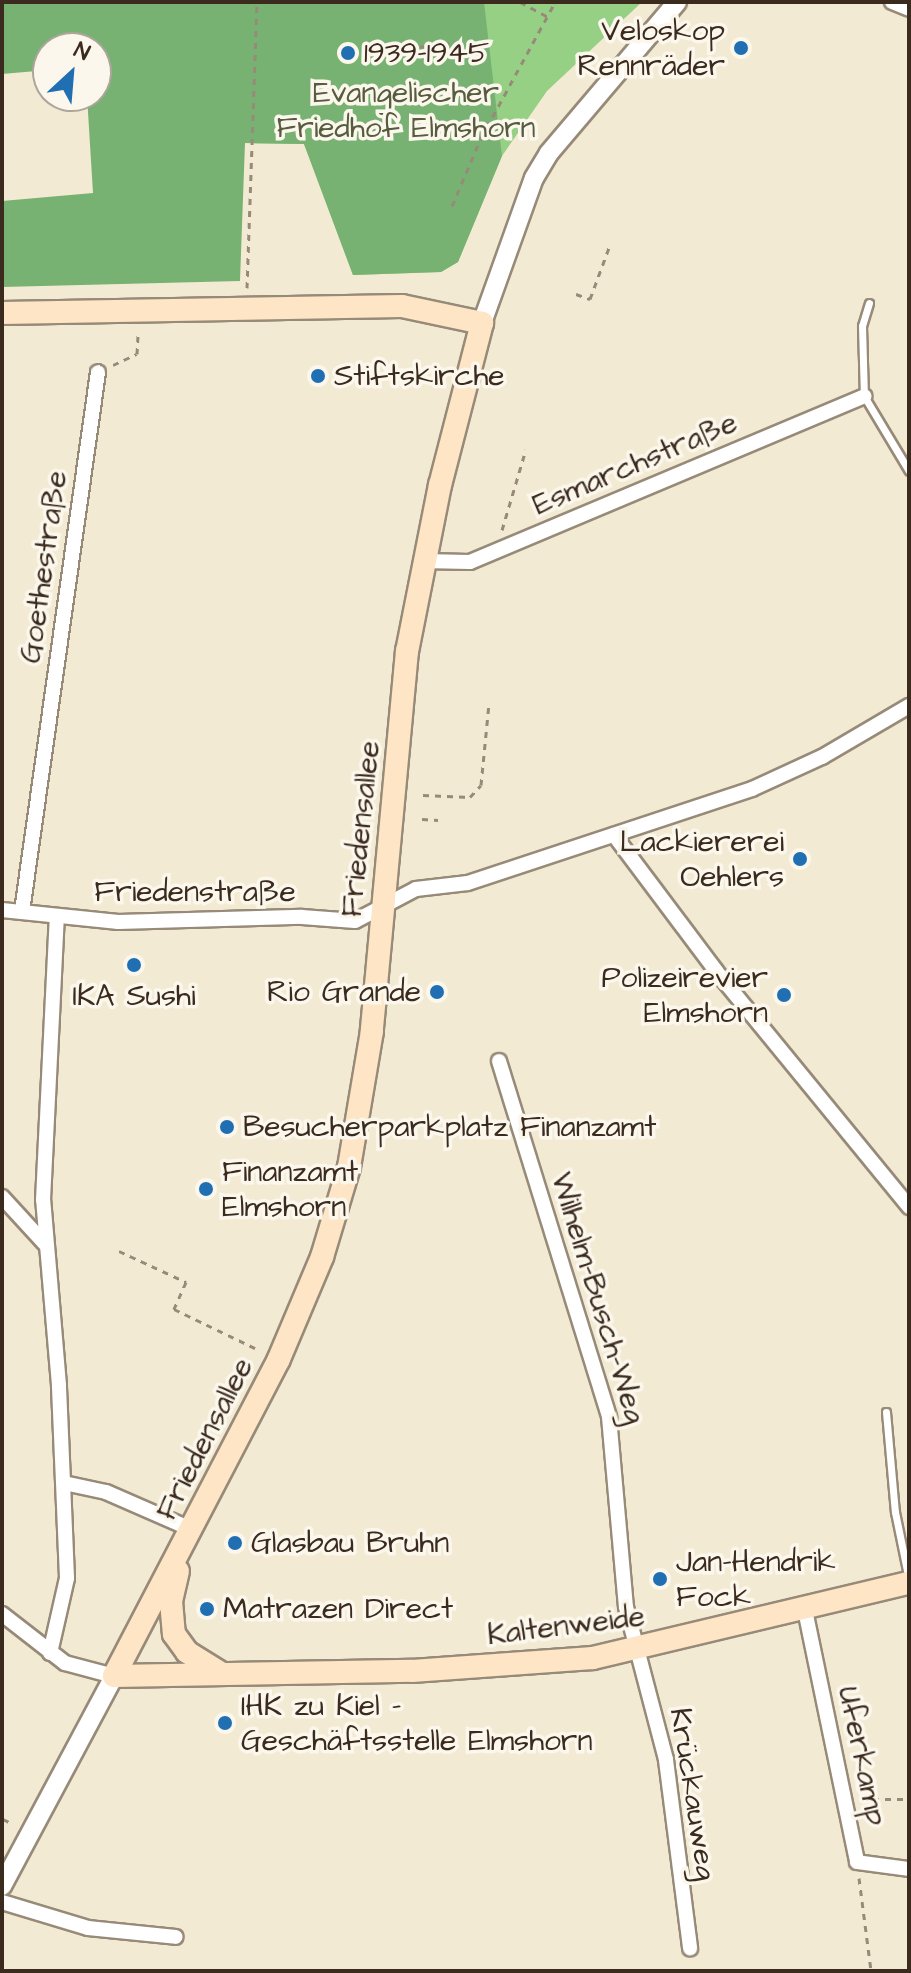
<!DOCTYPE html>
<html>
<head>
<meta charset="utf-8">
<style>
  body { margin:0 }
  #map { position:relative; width:911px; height:1973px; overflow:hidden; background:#f3ead3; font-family:"Architects Daughter",sans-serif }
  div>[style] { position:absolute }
  .green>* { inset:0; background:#95d084 }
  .forest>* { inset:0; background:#78b272 }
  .path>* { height:3px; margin-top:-1.5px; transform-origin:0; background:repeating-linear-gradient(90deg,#978a78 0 6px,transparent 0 12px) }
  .roads { filter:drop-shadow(2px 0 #978a78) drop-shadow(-2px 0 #978a78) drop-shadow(0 2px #978a78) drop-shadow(0 -2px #978a78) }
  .service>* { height:7px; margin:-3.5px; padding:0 3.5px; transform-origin:3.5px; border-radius:3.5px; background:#fff }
  .minor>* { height:14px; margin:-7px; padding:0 7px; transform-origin:7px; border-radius:7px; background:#fff }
  .tertiary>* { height:18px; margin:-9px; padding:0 9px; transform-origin:9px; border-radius:9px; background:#fff }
  .secondary>* { height:22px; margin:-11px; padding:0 11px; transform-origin:11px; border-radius:11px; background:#fde5c5 }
  .dots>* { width:22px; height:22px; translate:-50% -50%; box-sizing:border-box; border:4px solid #fbf7ec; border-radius:50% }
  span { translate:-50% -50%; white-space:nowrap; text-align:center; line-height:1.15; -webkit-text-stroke:7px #fbf7ec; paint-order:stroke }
  .poi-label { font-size:30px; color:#3b2a1e }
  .right { translate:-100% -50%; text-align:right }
  .left { translate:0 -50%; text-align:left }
  .park-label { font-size:30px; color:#565c3d }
  .street-label { font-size:30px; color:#3b2a1e }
  .frame { position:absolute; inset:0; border:4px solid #3b2a1e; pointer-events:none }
  .north { position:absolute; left:32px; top:32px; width:80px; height:80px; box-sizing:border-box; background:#fbf7ec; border:2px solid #aea59a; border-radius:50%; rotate:26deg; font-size:22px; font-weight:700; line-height:32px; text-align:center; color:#3b2a1e }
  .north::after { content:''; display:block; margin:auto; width:28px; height:36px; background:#1f6fb2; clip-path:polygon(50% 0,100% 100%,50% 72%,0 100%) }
</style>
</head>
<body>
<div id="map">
  <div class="green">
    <div style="clip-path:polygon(248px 2px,642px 2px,547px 91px,502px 156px,458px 262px,441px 272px,353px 275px,304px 144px,245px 143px)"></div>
  </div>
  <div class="forest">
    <div style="clip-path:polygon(2px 2px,484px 2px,502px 156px,458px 262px,441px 272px,353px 275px,304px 144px,245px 143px,240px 281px,2px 287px,2px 201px,93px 193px,87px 96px,96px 96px,96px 48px,48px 48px,48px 70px,2px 74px)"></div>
  </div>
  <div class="path">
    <div style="left:520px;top:2px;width:32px;rotate:28deg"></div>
    <div style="left:372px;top:52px;width:99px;rotate:-6.4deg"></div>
    <div style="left:452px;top:206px;width:74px;rotate:-66.9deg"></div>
    <div style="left:481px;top:138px;width:155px;rotate:-61.4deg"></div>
    <div style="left:247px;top:288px;width:286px;rotate:-88deg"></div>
    <div style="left:576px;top:294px;width:15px;rotate:20deg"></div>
    <div style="left:590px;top:299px;width:58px;rotate:-69.7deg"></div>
    <div style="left:113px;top:365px;width:26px;rotate:-25deg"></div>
    <div style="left:137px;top:354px;width:19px;rotate:-87deg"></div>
    <div style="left:502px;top:530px;width:84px;rotate:-73.5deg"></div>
    <div style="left:423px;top:795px;width:47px;rotate:2.4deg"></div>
    <div style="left:470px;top:797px;width:16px;rotate:-47deg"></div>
    <div style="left:481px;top:785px;width:81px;rotate:-84.4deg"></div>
    <div style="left:422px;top:819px;width:16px;rotate:4deg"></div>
    <div style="left:119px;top:1251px;width:74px;rotate:24.8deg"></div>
    <div style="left:186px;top:1282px;width:30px;rotate:114deg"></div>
    <div style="left:174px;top:1309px;width:90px;rotate:25.7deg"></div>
    <div style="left:861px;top:1799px;width:48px"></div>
    <div style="left:3px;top:1819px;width:7px;rotate:27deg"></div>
    <div style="left:859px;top:1878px;width:94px;rotate:82.6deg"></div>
  </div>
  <div class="roads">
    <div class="service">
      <div style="left:869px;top:303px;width:24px;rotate:107deg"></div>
      <div style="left:862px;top:326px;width:70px;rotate:88.4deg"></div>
      <div style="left:864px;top:396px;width:87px;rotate:59deg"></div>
      <div style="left:886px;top:1412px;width:100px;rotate:84.9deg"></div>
      <div style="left:895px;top:1512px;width:69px;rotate:78.4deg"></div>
    </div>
    <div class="minor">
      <div style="left:892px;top:2px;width:18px;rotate:22deg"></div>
      <div style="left:422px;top:561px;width:48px;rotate:1.2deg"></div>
      <div style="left:470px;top:562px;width:428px;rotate:-22.8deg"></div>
      <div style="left:614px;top:835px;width:170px;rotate:53.1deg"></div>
      <div style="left:716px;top:971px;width:305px;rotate:50.7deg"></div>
      <div style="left:2px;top:910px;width:117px;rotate:5.9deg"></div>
      <div style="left:118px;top:922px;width:184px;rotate:-1.6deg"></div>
      <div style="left:302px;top:917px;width:53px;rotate:4.3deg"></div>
      <div style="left:355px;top:921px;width:69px;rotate:-27.7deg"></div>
      <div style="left:416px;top:889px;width:52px;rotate:-6.6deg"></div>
      <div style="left:468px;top:883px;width:299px;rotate:-18.3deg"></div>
      <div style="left:752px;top:789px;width:77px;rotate:-24.6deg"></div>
      <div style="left:822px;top:757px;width:101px;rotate:-30.4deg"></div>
      <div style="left:22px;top:911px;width:544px;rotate:-81.97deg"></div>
      <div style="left:499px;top:1061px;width:373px;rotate:72.8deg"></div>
      <div style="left:609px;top:1417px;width:191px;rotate:84.9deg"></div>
      <div style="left:626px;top:1607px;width:158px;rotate:75.3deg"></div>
      <div style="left:666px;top:1760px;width:190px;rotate:82.7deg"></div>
      <div style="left:2px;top:1197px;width:64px;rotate:47.5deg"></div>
      <div style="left:64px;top:1483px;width:43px;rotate:12.1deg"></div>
      <div style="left:106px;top:1492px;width:95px;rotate:23.6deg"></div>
      <div style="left:805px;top:1610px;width:257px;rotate:78.3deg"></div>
      <div style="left:857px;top:1862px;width:52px;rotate:7.7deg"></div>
      <div style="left:2px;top:1614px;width:80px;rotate:37.9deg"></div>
      <div style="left:65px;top:1663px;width:51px;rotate:14.9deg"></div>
      <div style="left:50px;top:1653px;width:77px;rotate:-77.2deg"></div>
      <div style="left:67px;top:1578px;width:193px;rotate:-92.4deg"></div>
      <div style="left:59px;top:1385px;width:186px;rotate:-94.9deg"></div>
      <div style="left:43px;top:1200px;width:284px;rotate:-87.2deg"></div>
      <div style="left:2px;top:1902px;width:90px;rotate:16.8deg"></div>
      <div style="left:88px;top:1928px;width:88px;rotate:5.8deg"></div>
    </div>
    <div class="tertiary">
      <div style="left:482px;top:323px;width:154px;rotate:-70.3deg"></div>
      <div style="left:534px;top:178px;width:29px;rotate:-59deg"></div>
      <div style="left:549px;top:153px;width:198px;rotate:-49.7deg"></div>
      <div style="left:2px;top:1886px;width:238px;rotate:-61.9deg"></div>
    </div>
    <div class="secondary">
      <div style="left:2px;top:313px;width:400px;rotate:-1deg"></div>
      <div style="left:402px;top:306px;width:82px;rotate:12deg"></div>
      <div style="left:482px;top:323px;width:167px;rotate:104.5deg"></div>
      <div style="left:440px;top:485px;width:169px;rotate:101.2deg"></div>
      <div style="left:407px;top:651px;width:382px;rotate:95.3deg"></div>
      <div style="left:372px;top:1031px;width:138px;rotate:99.6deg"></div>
      <div style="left:349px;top:1167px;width:94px;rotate:106.7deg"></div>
      <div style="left:322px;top:1257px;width:111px;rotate:112.9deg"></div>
      <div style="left:279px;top:1359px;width:357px;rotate:117.5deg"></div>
      <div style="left:114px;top:1676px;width:298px;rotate:-1deg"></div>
      <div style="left:412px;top:1671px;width:181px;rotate:-4.1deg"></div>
      <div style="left:593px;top:1658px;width:325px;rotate:-13.4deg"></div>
      <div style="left:178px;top:1571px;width:31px;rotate:103deg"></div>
      <div style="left:171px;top:1601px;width:33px;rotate:85deg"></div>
      <div style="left:174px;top:1634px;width:22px;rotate:54deg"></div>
      <div style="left:187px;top:1652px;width:39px;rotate:32deg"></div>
    </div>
  </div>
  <div class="dots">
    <div style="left:741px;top:48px;background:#1f6fb2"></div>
    <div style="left:348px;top:53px;background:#1f6fb2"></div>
    <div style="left:318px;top:376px;background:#1f6fb2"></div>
    <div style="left:800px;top:859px;background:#1f6fb2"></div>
    <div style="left:134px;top:965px;background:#1f6fb2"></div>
    <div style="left:437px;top:992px;background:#1f6fb2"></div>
    <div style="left:784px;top:995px;background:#1f6fb2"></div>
    <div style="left:227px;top:1127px;background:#1f6fb2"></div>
    <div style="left:206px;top:1189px;background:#1f6fb2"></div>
    <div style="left:235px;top:1543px;background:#1f6fb2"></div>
    <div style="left:660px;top:1579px;background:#1f6fb2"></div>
    <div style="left:207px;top:1609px;background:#1f6fb2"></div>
    <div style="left:225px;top:1723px;background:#1f6fb2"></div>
  </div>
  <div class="poi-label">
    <span class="right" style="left:725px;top:48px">Veloskop<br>Rennräder</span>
    <span class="left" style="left:364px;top:53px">1939-1945</span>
    <span class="left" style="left:334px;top:376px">Stiftskirche</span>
    <span class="right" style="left:784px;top:859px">Lackiererei<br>Oehlers</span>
    <span class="right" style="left:768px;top:995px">Polizeirevier<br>Elmshorn</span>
    <span class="right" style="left:421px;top:992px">Rio Grande</span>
    <span style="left:134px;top:996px">IKA Sushi</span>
    <span class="left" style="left:243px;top:1127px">Besucherparkplatz Finanzamt</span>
    <span class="left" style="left:222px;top:1189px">Finanzamt<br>Elmshorn</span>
    <span class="left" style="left:251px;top:1543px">Glasbau Bruhn</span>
    <span class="left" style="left:676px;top:1579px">Jan-Hendrik<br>Fock</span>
    <span class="left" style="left:223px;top:1609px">Matrazen Direct</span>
    <span class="left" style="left:241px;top:1723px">IHK zu Kiel -<br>Geschäftsstelle Elmshorn</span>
  </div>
  <div class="park-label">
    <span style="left:406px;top:110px">Evangelischer<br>Friedhof Elmshorn</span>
  </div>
  <div class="street-label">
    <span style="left:635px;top:464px;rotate:-23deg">Esmarchstraße</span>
    <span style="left:44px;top:567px;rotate:-82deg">Goethestraße</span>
    <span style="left:361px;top:829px;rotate:-84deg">Friedensallee</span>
    <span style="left:195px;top:892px">Friedenstraße</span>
    <span style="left:598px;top:1298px;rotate:73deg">Wilhelm-Busch-Weg</span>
    <span style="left:205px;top:1439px;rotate:-63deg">Friedensallee</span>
    <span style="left:566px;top:1626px;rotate:-7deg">Kaltenweide</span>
    <span style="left:862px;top:1756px;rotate:78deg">Uferkamp</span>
    <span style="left:693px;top:1794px;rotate:81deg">Krückauweg</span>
  </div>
  <div class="frame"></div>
  <div class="north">N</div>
</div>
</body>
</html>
